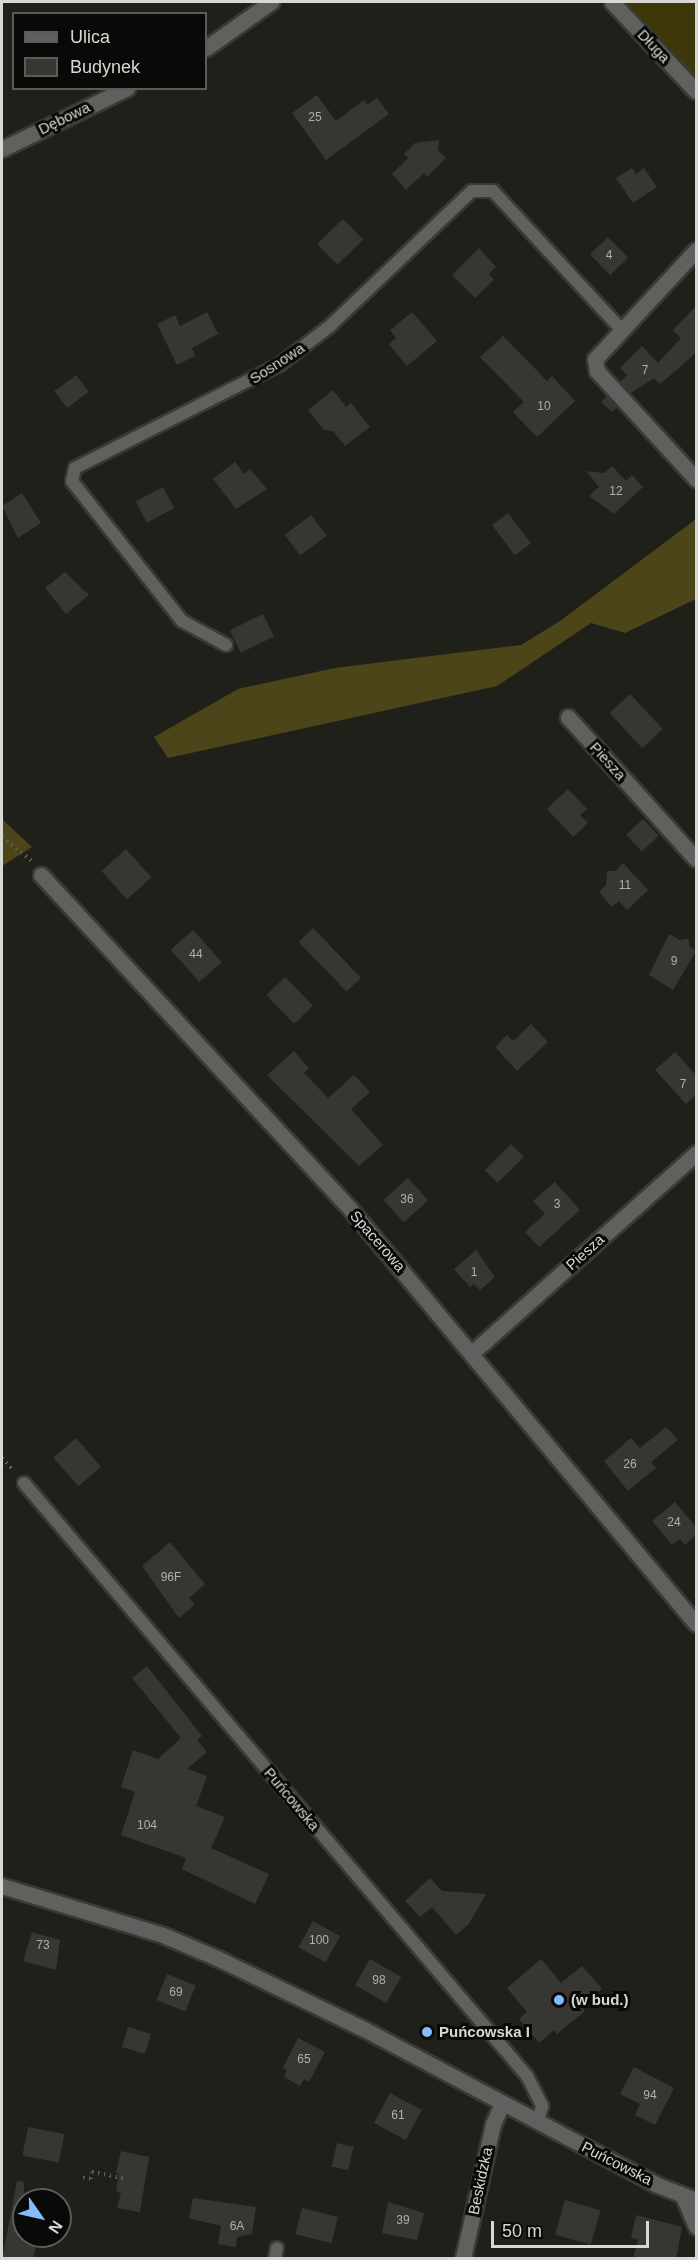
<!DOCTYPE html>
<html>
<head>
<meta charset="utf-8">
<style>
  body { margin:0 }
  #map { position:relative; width:698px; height:2260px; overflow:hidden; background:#20201b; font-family:Helvetica,sans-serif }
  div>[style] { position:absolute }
  .green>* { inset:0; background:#3d3809 }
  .forest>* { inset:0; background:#4b4519 }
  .building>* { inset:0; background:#373632; transform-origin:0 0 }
  .path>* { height:4px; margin-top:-2px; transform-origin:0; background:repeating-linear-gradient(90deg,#5e5e5a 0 1.5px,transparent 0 6px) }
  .roads { filter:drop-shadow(2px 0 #3a3a35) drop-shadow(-2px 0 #3a3a35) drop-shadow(0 2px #3a3a35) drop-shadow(0 -2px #3a3a35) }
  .lane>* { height:12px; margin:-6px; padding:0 6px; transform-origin:6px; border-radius:6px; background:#60605e }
  .street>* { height:15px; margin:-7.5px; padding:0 7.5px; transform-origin:7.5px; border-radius:7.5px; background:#60605e }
  .dots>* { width:16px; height:16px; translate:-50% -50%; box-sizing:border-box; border:3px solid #090908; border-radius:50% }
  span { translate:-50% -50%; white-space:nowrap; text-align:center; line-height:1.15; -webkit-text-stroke:6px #090908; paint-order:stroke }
  .number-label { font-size:12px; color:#afafac }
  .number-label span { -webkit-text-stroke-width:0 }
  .street-label { font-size:15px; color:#d7d7d4 }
  .poi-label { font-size:15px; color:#d7d7d4; font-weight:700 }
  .left { translate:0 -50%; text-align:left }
  .frame { position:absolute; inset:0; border:3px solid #d7d7d4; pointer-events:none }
  .legend { position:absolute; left:12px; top:12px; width:195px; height:78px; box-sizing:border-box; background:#090908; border:2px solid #5b5b5a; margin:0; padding:8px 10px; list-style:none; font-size:18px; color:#d7d7d4 }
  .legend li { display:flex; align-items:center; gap:12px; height:30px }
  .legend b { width:30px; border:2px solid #5b5b5a }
  .north { position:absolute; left:12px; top:2188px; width:60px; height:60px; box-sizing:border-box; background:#090908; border:2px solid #5b5b5a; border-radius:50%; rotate:124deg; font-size:16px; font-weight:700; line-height:24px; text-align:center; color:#d7d7d4 }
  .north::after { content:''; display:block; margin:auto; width:21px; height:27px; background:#84bcfb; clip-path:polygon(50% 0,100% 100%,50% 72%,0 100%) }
  .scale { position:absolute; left:491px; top:2221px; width:158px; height:27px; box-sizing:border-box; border:3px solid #d7d7d4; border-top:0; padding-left:8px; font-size:18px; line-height:21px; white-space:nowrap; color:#d7d7d4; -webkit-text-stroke:4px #090908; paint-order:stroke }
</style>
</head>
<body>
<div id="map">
  <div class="green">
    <div style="clip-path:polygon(624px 2px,696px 2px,696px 78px)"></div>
  </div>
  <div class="forest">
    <div style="clip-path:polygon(696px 519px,696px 599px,625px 633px,591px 623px,497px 686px,168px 758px,154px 737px,238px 689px,335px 668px,521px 645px,560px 621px)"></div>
    <div style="clip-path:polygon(2px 819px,32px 847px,2px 866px)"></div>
  </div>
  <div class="building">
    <div style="clip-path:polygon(317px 95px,336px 121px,364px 100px,367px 105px,377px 98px,389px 114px,326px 160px,292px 113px)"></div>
    <div style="clip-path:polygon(439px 140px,438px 150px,446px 158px,427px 177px,424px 173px,406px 190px,392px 174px,408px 158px,404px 154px,415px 143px)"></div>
    <div style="clip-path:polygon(632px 168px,636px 174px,644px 168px,657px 187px,633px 203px,616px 178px)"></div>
    <div style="left:343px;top:219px;width:29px;height:36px;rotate:46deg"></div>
    <div style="left:608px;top:237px;width:29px;height:25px;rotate:46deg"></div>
    <div style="clip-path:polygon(479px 248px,496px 267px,489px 274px,494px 280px,475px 298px,452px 275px)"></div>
    <div style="clip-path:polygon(696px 306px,696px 353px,660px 384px,654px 378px,631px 393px,620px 382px,627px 375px,620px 368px,642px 346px,658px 363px,681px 338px,673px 330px)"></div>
    <div style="clip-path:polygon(207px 312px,218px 334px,192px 348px,195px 356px,177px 365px,157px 324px,175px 315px,180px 326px)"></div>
    <div style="clip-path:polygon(412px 312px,437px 341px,407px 366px,389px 344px,396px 338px,390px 330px)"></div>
    <div style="clip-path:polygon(503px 336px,547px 381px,552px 376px,575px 401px,537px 437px,513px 412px,524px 402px,480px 357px)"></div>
    <div style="left:76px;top:375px;width:21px;height:27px;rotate:53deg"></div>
    <div style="clip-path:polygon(333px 390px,346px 407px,351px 403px,370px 427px,345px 446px,333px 431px,324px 430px,308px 410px)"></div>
    <div style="clip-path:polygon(607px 396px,617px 407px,612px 412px,601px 402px)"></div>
    <div style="clip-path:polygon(235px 462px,244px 474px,250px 469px,267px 489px,236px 509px,213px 479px)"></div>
    <div style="clip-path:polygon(612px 466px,626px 481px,632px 475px,643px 487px,614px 514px,589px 496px,599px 487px,586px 471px,604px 473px)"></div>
    <div style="left:163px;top:487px;width:24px;height:31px;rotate:62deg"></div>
    <div style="clip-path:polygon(22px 493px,41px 523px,18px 538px,2px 506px)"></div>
    <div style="left:508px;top:513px;width:38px;height:20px;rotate:53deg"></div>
    <div style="left:311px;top:515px;width:26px;height:33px;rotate:53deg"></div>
    <div style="clip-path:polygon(65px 572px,89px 595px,66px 614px,45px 588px)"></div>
    <div style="left:263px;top:614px;width:25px;height:37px;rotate:64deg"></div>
    <div style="left:630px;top:694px;width:48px;height:28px;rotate:47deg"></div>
    <div style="clip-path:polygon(568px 789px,587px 809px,580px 815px,588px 823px,573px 837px,547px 809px)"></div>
    <div style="left:643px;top:819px;width:23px;height:23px;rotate:47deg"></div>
    <div style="left:126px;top:849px;width:38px;height:33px;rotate:48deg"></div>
    <div style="clip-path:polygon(623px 863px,648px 890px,627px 910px,619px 901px,612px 907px,599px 892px,606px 885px,607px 871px,615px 871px)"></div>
    <div style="left:313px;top:928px;width:69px;height:20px;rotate:46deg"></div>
    <div style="left:193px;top:930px;width:43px;height:30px;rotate:48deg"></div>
    <div style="clip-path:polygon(669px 934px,680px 940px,688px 939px,690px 947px,696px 951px,673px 990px,649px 975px)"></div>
    <div style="left:285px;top:977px;width:40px;height:26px;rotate:46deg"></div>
    <div style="clip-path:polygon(531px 1024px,548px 1042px,517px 1071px,495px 1047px,507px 1035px,513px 1041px)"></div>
    <div style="clip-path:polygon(294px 1051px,309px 1068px,304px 1073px,328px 1098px,354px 1075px,370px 1092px,351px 1109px,383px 1145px,359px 1166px,267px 1075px)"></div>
    <div style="clip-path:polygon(675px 1052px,696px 1075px,696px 1095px,686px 1104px,655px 1070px)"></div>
    <div style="left:511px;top:1144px;width:18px;height:37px;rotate:45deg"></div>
    <div style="left:408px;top:1178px;width:30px;height:33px;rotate:48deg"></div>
    <div style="clip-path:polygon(555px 1182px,580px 1210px,539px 1247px,525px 1232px,545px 1214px,533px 1201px)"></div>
    <div style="clip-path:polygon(476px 1250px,495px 1277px,480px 1290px,474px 1284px,470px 1287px,454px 1269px)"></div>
    <div style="clip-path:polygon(666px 1427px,678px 1440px,651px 1462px,656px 1468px,628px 1491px,604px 1461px,631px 1438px,640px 1448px)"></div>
    <div style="left:76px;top:1438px;width:38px;height:30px;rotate:49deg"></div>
    <div style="clip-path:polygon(675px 1502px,696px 1527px,696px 1535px,685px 1545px,680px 1539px,672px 1545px,652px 1521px)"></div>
    <div style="clip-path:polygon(170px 1542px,205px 1584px,189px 1598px,195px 1604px,179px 1618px,142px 1566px)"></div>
    <div style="clip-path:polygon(147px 1666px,202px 1736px,197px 1740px,207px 1752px,187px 1769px,207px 1776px,196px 1806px,225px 1817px,211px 1848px,269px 1874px,255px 1904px,182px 1869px,186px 1858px,121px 1835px,135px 1792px,121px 1787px,133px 1750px,158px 1759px,181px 1738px,132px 1678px)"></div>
    <div style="clip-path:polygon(430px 1878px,442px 1891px,486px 1894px,469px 1924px,456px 1935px,432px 1907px,420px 1917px,405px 1901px)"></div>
    <div style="left:313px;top:1921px;width:31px;height:30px;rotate:29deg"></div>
    <div style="clip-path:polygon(32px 1932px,60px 1940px,56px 1970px,23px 1961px)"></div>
    <div style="left:370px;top:1959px;width:36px;height:30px;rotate:30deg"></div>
    <div style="clip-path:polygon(541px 1959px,561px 1983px,582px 1966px,602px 1989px,581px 2007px,585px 2011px,557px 2034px,554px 2030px,539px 2043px,519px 2019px,527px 2012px,507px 1988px)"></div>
    <div style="left:167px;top:1974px;width:31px;height:28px;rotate:22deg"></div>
    <div style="left:128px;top:2027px;width:24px;height:21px;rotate:17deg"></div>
    <div style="clip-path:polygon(298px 2038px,325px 2052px,309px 2082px,304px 2079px,300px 2086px,284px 2077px,287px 2070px,283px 2068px)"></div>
    <div style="clip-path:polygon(634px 2067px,674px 2088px,655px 2125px,635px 2115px,640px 2104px,620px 2094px)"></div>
    <div style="left:390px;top:2093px;width:36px;height:34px;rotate:28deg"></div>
    <div style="left:28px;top:2127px;width:37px;height:29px;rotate:11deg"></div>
    <div style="left:337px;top:2143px;width:17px;height:24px;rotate:13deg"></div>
    <div style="clip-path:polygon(121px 2151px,149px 2157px,140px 2212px,117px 2208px,121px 2193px,116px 2191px,119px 2174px,116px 2173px)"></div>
    <div style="clip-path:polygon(17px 2181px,24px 2182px,24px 2236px,38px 2236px,33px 2259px,2px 2259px)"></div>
    <div style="clip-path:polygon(193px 2198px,256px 2207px,252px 2234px,237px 2237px,236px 2247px,218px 2244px,221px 2226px,189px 2218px)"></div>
    <div style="left:565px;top:2200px;width:37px;height:36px;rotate:16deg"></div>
    <div style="clip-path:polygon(388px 2202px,424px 2213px,417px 2240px,382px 2233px)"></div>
    <div style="left:302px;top:2208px;width:37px;height:27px;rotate:14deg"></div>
    <div style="clip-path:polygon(636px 2215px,682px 2227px,676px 2259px,633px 2259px,638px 2239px,631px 2238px)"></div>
  </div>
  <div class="path">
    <div style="left:2px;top:837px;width:38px;rotate:39deg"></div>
    <div style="left:2px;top:1458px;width:18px;rotate:47deg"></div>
    <div style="left:83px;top:2178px;width:8px;rotate:7deg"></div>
    <div style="left:91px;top:2179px;width:7px;rotate:-82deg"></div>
    <div style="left:92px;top:2172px;width:32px;rotate:11deg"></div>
  </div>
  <div class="roads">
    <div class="lane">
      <div style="left:226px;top:645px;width:50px;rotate:-151.4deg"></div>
      <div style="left:182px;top:621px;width:178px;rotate:-128.2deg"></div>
      <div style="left:72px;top:481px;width:13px;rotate:-77deg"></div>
      <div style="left:75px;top:468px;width:229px;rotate:-26.8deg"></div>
      <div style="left:279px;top:365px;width:64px;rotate:-37.4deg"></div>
      <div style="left:330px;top:326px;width:196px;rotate:-43.6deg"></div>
      <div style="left:472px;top:191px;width:21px"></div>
      <div style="left:493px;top:191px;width:188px;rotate:47.2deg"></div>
      <div style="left:24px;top:1483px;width:778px;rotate:49.69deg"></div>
      <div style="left:527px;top:2076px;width:34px;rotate:63deg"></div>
      <div style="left:542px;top:2106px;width:16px;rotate:104deg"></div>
      <div style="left:275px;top:2258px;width:10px;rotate:-79deg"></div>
    </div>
    <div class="street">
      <div style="left:612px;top:2px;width:122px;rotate:46.7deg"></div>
      <div style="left:206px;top:48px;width:80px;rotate:-35.3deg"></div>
      <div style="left:2px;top:149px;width:139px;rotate:-26deg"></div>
      <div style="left:696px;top:250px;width:149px;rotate:132.8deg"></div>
      <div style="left:595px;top:359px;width:12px;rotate:81deg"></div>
      <div style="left:597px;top:371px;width:147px;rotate:47.5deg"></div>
      <div style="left:568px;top:717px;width:191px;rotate:48deg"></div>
      <div style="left:41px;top:875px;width:456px;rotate:47.2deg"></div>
      <div style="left:351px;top:1210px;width:539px;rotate:50.19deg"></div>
      <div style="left:473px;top:1352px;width:299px;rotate:-41.7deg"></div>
      <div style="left:2px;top:1886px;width:168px;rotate:16.9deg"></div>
      <div style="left:163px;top:1935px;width:59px;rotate:23.1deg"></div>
      <div style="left:217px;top:1958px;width:163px;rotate:25.8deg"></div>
      <div style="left:364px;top:2029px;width:330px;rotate:28deg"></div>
      <div style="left:655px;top:2184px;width:44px;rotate:21.3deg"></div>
      <div style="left:683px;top:2196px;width:33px;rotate:67deg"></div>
      <div style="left:463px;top:2258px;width:137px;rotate:-77.4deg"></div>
      <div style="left:493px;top:2124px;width:22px;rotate:-66deg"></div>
    </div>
  </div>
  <div class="dots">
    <div style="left:559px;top:2000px;background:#84bcfb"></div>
    <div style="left:427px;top:2032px;background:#84bcfb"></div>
  </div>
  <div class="number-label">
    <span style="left:315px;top:118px">25</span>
    <span style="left:609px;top:256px">4</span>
    <span style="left:645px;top:371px">7</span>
    <span style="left:544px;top:407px">10</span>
    <span style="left:616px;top:492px">12</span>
    <span style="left:625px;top:886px">11</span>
    <span style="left:196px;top:955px">44</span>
    <span style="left:674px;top:962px">9</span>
    <span style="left:683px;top:1085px">7</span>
    <span style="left:407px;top:1200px">36</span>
    <span style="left:557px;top:1205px">3</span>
    <span style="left:474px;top:1273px">1</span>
    <span style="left:630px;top:1465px">26</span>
    <span style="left:674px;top:1523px">24</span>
    <span style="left:171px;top:1578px">96F</span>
    <span style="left:147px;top:1826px">104</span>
    <span style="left:319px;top:1941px">100</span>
    <span style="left:43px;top:1946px">73</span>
    <span style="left:379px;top:1981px">98</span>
    <span style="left:176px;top:1993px">69</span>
    <span style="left:304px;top:2060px">65</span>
    <span style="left:650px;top:2096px">94</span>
    <span style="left:398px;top:2116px">61</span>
    <span style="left:403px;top:2221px">39</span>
    <span style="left:237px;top:2227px">6A</span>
  </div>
  <div class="street-label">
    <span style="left:654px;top:46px;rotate:47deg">Długa</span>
    <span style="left:64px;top:118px;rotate:-26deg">Dębowa</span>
    <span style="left:277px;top:363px;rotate:-33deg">Sosnowa</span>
    <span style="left:608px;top:761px;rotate:48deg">Piesza</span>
    <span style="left:378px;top:1241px;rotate:49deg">Spacerowa</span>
    <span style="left:585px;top:1252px;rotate:-42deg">Piesza</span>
    <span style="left:292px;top:1799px;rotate:50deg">Puńcowska</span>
    <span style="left:617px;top:2163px;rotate:27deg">Puńcowska</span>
    <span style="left:480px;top:2181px;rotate:-78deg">Beskidzka</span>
  </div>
  <div class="poi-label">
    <span class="left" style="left:571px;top:2000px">(w bud.)</span>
    <span class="left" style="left:439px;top:2032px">Puńcowska I</span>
  </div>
  <div class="frame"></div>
  <ul class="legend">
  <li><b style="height:8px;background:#60605e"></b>Ulica</li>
  <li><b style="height:16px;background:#373632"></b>Budynek</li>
  </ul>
  <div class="north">N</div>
  <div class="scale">50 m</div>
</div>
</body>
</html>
